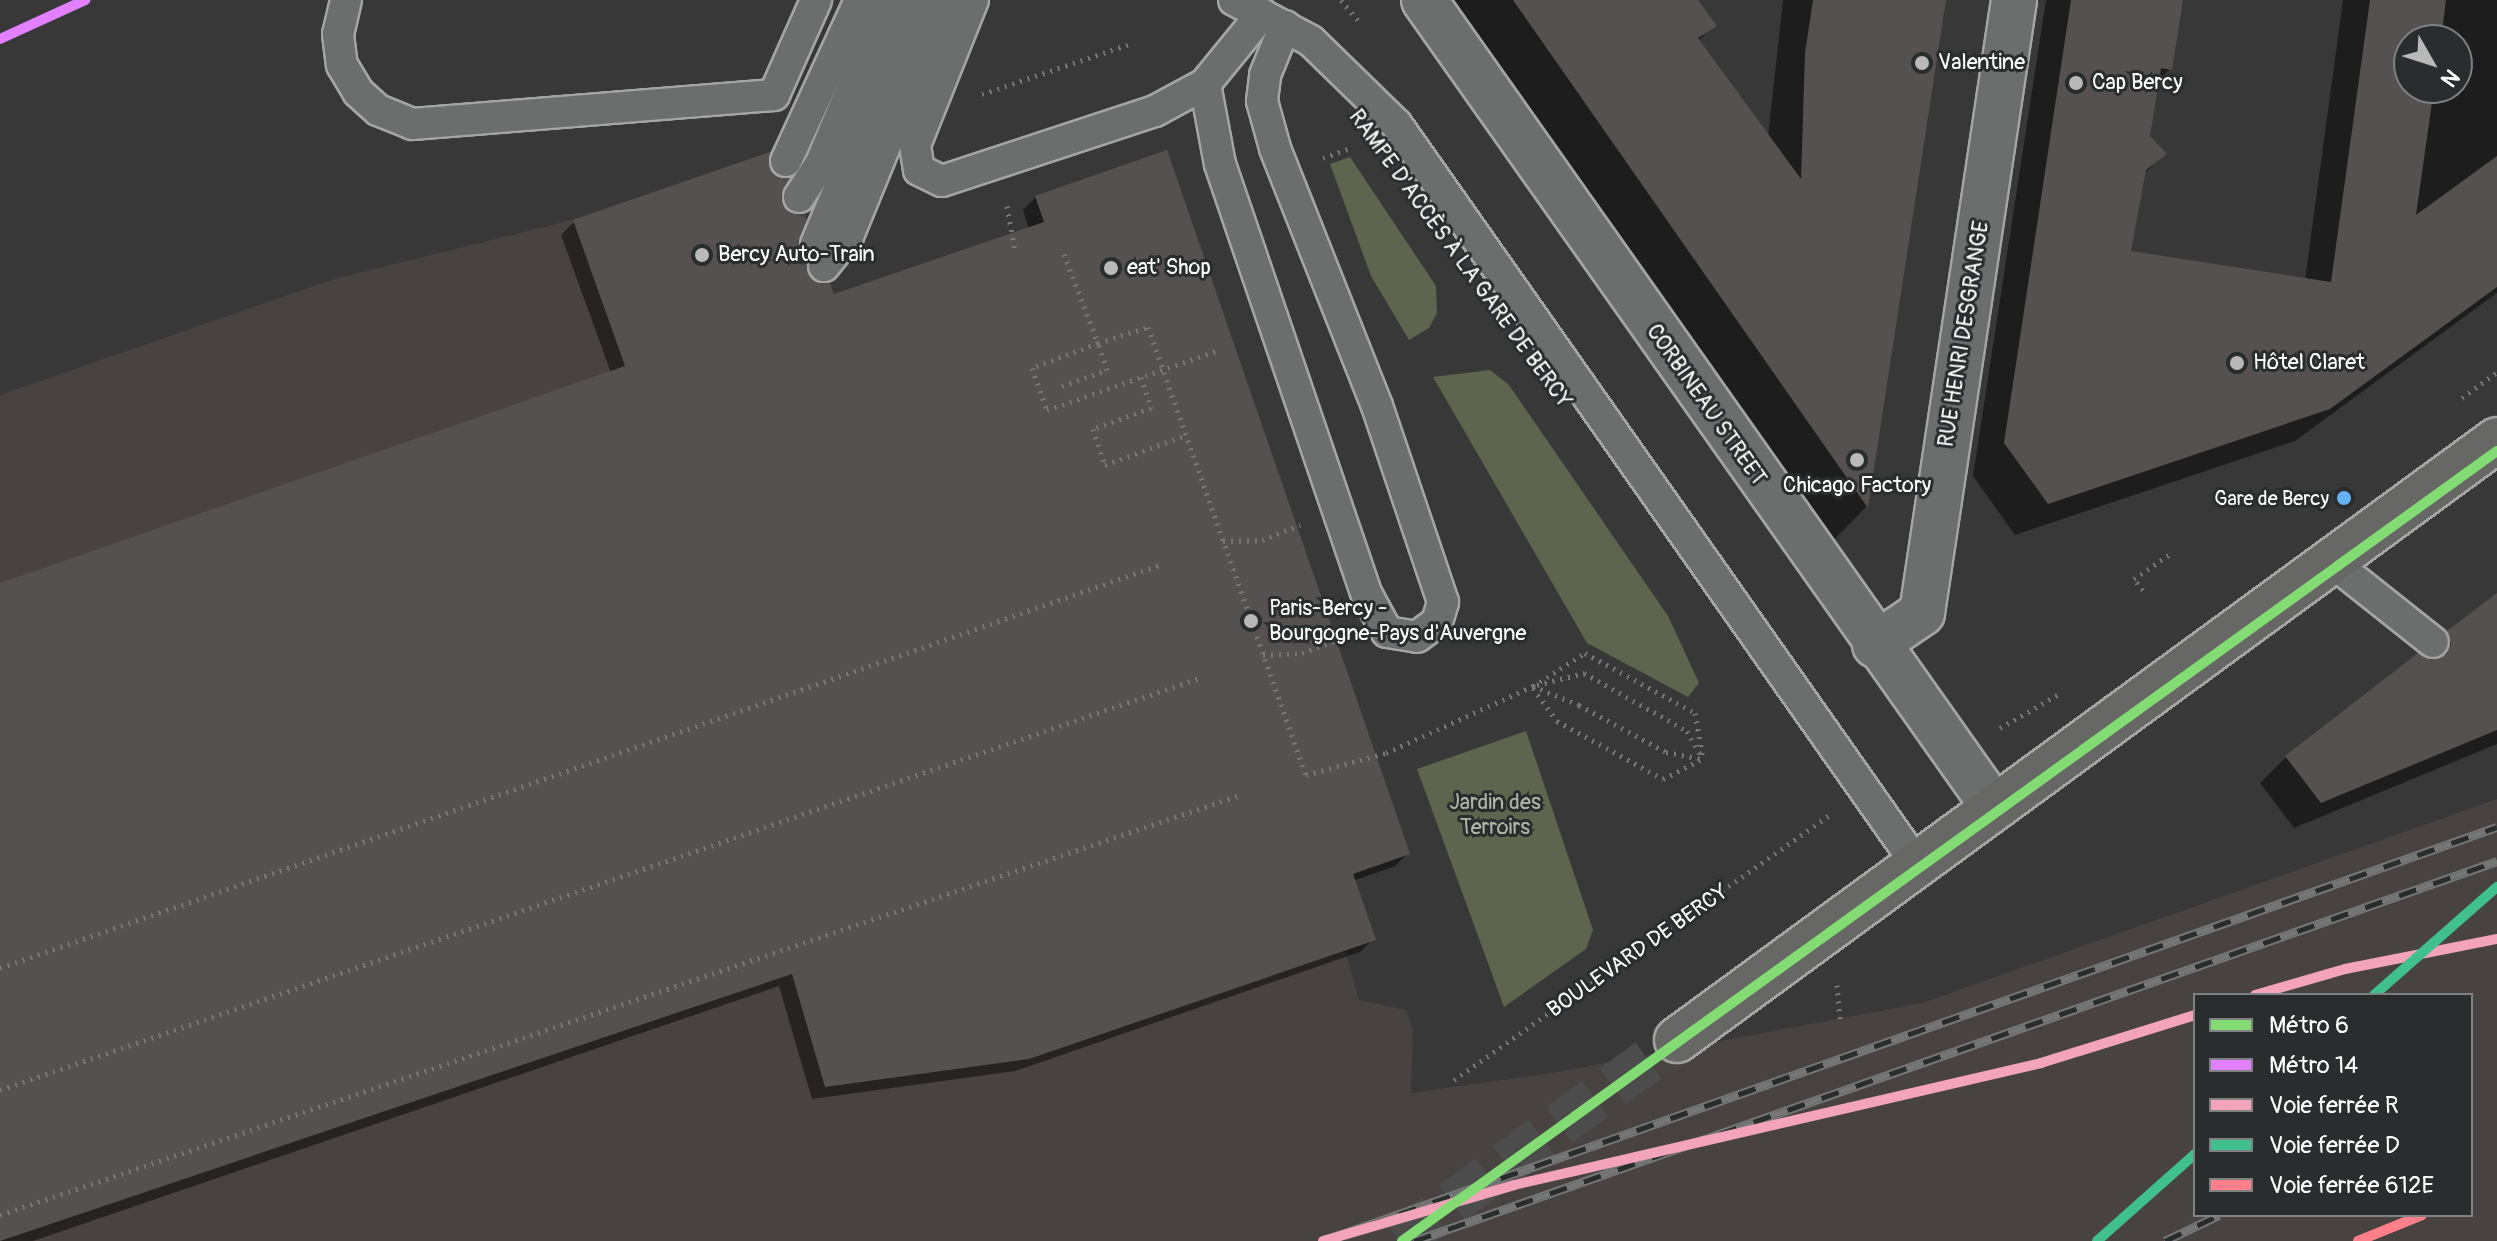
<!DOCTYPE html>
<html>
<head>
<meta charset="utf-8">
<style>
  body { margin:0 }
  #map { position:relative; width:2497px; height:1241px; overflow:hidden; background:#383838; font-family:Pangolin,sans-serif }
  div>[style] { position:absolute }
  .built>* { inset:0; background:#484241 }
  .green>* { inset:0; background:#5e644e }
  .shadow>* { inset:0; background:#0007 }
  .building>* { inset:0; background:#555150 }
  .primary-tunnel>* { height:44px; margin-top:-22px; transform-origin:0; background:repeating-linear-gradient(90deg,#4c4c4c 0 44px,transparent 0 66px) }
  .path>* { height:5px; margin-top:-2.5px; transform-origin:0; background:repeating-linear-gradient(90deg,#757676 0 2px,transparent 0 8px) }
  .roads { filter:drop-shadow(2px 0 #a5a5a5) drop-shadow(-2px 0 #a5a5a5) drop-shadow(0 2px #a5a5a5) drop-shadow(0 -2px #a5a5a5) }
  .lane>* { height:30px; margin:-15px; padding:0 15px; transform-origin:15px; border-radius:15px; background:#6c6d6d }
  .street>* { height:44px; margin:-22px; padding:0 22px; transform-origin:22px; border-radius:22px; background:#6c6d6d }
  .primary>* { height:44px; margin:-22px; padding:0 22px; transform-origin:22px; border-radius:22px; background:#676765 }
  .rail>* { height:9px; margin-top:-4.5px; transform-origin:0; background:repeating-linear-gradient(90deg,#2a2d2e 0 18px,#757676 0 36px); box-sizing:border-box; border-block:2px solid #757676 }
  .rail-1>* { height:10px; margin:-5px; padding:0 5px; transform-origin:5px; border-radius:5px; background:#f3a4ba }
  .rail-2>* { height:10px; margin:-5px; padding:0 5px; transform-origin:5px; border-radius:5px; background:#40c08d }
  .rail-3>* { height:10px; margin:-5px; padding:0 5px; transform-origin:5px; border-radius:5px; background:#ff808b }
  .metro-1>* { height:10px; margin:-5px; padding:0 5px; transform-origin:5px; border-radius:5px; background:#82dc73 }
  .metro-2>* { height:10px; margin:-5px; padding:0 5px; transform-origin:5px; border-radius:5px; background:#e280ff }
  .dots>* { width:22px; height:22px; translate:-50% -50%; box-sizing:border-box; border:4px solid #2a2d2e; border-radius:50% }
  span { translate:-50% -50%; white-space:nowrap; text-align:center; line-height:1.15; -webkit-text-stroke:6px #2a2d2e; paint-order:stroke }
  .bus-label { font-size:20px; color:#fff }
  .right { translate:-100% -50%; text-align:right }
  .poi-label { font-size:22px; color:#fff }
  .left { translate:0 -50%; text-align:left }
  .street-label { font-size:22px; color:#fff }
  .park-label { font-size:22px; color:#b2b5a8 }
  .legend { position:absolute; left:2193px; top:993px; width:280px; height:224px; box-sizing:border-box; background:#2a2d2e; border:2px solid #7f8182; margin:0; padding:10px 14px; list-style:none; font-size:24px; color:#fff }
  .legend li { display:flex; align-items:center; gap:16px; height:40px }
  .legend b { width:40px; border:2px solid #7f8182 }
  .north { position:absolute; left:2393px; top:24px; width:80px; height:80px; box-sizing:border-box; background:#2a2d2e; border:2px solid #7f8182; border-radius:50%; rotate:129deg; font-size:22px; font-weight:700; line-height:32px; text-align:center; color:#fff }
  .north::after { content:''; display:block; margin:auto; width:28px; height:36px; background:#b9b9b9; clip-path:polygon(50% 0,100% 100%,50% 72%,0 100%) }
</style>
</head>
<body>
<div id="map">
  <div class="built">
    <div style="clip-path:polygon(evenodd,782px 148px,834px 295px,1044px 222px,1035px 196px,1167px 150px,1410px 854px,1353px 873px,1376px 940px,1345px 951px,1359px 1000px,1406px 1010px,1413px 1031px,1411px 1093px,1552px 1073px,1922px 1003px,2497px 799px,2497px 1241px,0 1241px,0 395px,334px 279px,572px 220px,782px 148px,2195px 995px,2471px 995px,2471px 1215px,2195px 1215px,2195px 995px)"></div>
  </div>
  <div class="green">
    <div style="clip-path:polygon(1350px 157px,1436px 286px,1437px 313px,1429px 328px,1409px 340px,1371px 276px,1330px 164px)"></div>
    <div style="clip-path:polygon(1490px 370px,1509px 385px,1668px 616px,1699px 683px,1688px 697px,1587px 643px,1433px 377px)"></div>
    <div style="clip-path:polygon(1526px 731px,1593px 930px,1586px 949px,1504px 1007px,1417px 769px)"></div>
  </div>
  <div class="shadow">
    <div style="clip-path:polygon(1451px 0,1696px 0,1714px 26px,1698px 41px,1768px 137px,1783px 0,1945px 0,1866px 507px,1831px 543px)"></div>
    <div style="clip-path:polygon(evenodd,2046px 0,2181px 0,2170px 69px,2157px 82px,2148px 137px,2164px 154px,2143px 175px,2129px 253px,2305px 280px,2343px 0,2497px 0,2497px 293px,2295px 441px,2015px 535px,1973px 476px,2046px 0,2409px 40px,2457px 40px,2457px 88px,2409px 88px,2409px 40px)"></div>
    <div style="clip-path:polygon(770px 173px,806px 274px,833px 297px,1029px 229px,1023px 210px,1036px 197px,1408px 853px,1395px 866px,1353px 881px,1373px 939px,1360px 952px,1015px 1071px,812px 1099px,779px 986px,33px 1241px,0 1241px,0 585px,611px 373px,561px 235px,574px 222px)"></div>
    <div style="clip-path:polygon(2497px 596px,2497px 744px,2294px 828px,2260px 783px,2286px 757px)"></div>
  </div>
  <div class="building">
    <div style="clip-path:polygon(1513px 0,1698px 0,1717px 26px,1698px 38px,1801px 179px,1805px 53px,1813px 0,1946px 0,1868px 508px)"></div>
    <div style="clip-path:polygon(2071px 0,2183px 0,2172px 70px,2161px 68px,2150px 136px,2167px 154px,2146px 170px,2131px 251px,2331px 282px,2370px 0,2446px 0,2441px 40px,2409px 40px,2409px 88px,2434px 88px,2416px 215px,2497px 156px,2497px 287px,2330px 409px,2048px 504px,2004px 443px)"></div>
    <div style="clip-path:polygon(1167px 150px,1410px 854px,1353px 874px,1376px 940px,1029px 1059px,825px 1087px,792px 974px,0 1241px,0 583px,625px 366px,573px 220px,770px 152px,772px 172px,790px 178px,781px 195px,783px 206px,807px 219px,798px 246px,808px 260px,808px 273px,821px 284px,830px 283px,834px 294px,1044px 222px,1035px 196px)"></div>
    <div style="clip-path:polygon(2497px 593px,2497px 730px,2321px 803px,2285px 756px,2418px 653px,2431px 660px,2447px 654px,2451px 644px,2447px 631px)"></div>
  </div>
  <div class="primary-tunnel">
    <div style="left:1399px;top:1241px;width:343px;rotate:-35.9deg"></div>
  </div>
  <div class="path">
    <div style="left:1341px;top:0;width:31px;rotate:50deg"></div>
    <div style="left:982px;top:94px;width:159px;rotate:-18.7deg"></div>
    <div style="left:1323px;top:158px;width:27px;rotate:-20deg"></div>
    <div style="left:1007px;top:206px;width:46px;rotate:79.9deg"></div>
    <div style="left:1064px;top:254px;width:95px;rotate:69.1deg"></div>
    <div style="left:1098px;top:343px;width:52px;rotate:-17.7deg"></div>
    <div style="left:1148px;top:327px;width:475px;rotate:70.6deg"></div>
    <div style="left:1306px;top:775px;width:83px;rotate:-15.4deg"></div>
    <div style="left:1386px;top:753px;width:162px;rotate:-24.5deg"></div>
    <div style="left:1533px;top:686px;width:50px;rotate:22.4deg"></div>
    <div style="left:1579px;top:705px;width:99px;rotate:28.4deg"></div>
    <div style="left:1666px;top:752px;width:38px;rotate:11deg"></div>
    <div style="left:1141px;top:377px;width:33px;rotate:72deg"></div>
    <div style="left:1151px;top:408px;width:62px;rotate:160.1deg"></div>
    <div style="left:1093px;top:429px;width:38px;rotate:72deg"></div>
    <div style="left:1105px;top:465px;width:86px;rotate:-20.3deg"></div>
    <div style="left:1062px;top:386px;width:48px;rotate:-19.6deg"></div>
    <div style="left:1107px;top:370px;width:28px;rotate:-108deg"></div>
    <div style="left:1098px;top:343px;width:71px;rotate:159.3deg"></div>
    <div style="left:1032px;top:368px;width:45px;rotate:70.3deg"></div>
    <div style="left:1047px;top:410px;width:182px;rotate:-19.2deg"></div>
    <div style="left:2462px;top:398px;width:44px;rotate:-36.6deg"></div>
    <div style="left:1223px;top:541px;width:39px;rotate:-1deg"></div>
    <div style="left:1262px;top:540px;width:41px;rotate:-21.5deg"></div>
    <div style="left:2143px;top:590px;width:14px;rotate:-129deg"></div>
    <div style="left:2134px;top:579px;width:47px;rotate:-34.7deg"></div>
    <div style="left:1263px;top:655px;width:39px;rotate:-3deg"></div>
    <div style="left:1302px;top:653px;width:40px;rotate:-20.2deg"></div>
    <div style="left:1537px;top:685px;width:49px;rotate:-14.3deg"></div>
    <div style="left:1584px;top:673px;width:118px;rotate:29.4deg"></div>
    <div style="left:1687px;top:731px;width:26px;rotate:61deg"></div>
    <div style="left:1533px;top:686px;width:62px;rotate:-32.4deg"></div>
    <div style="left:1585px;top:653px;width:125px;rotate:28.6deg"></div>
    <div style="left:1695px;top:713px;width:47px;rotate:80.1deg"></div>
    <div style="left:1533px;top:688px;width:41px;rotate:54deg"></div>
    <div style="left:1557px;top:721px;width:121px;rotate:28.7deg"></div>
    <div style="left:1663px;top:779px;width:44px;rotate:-27.1deg"></div>
    <div style="left:2000px;top:728px;width:70px;rotate:-29.8deg"></div>
    <div style="left:0;top:968px;width:1228px;rotate:-19.16deg"></div>
    <div style="left:1837px;top:985px;width:34px;rotate:85deg"></div>
    <div style="left:1454px;top:1080px;width:459px;rotate:-35.2deg"></div>
    <div style="left:0;top:1090px;width:1268px;rotate:-18.96deg"></div>
    <div style="left:0;top:1215px;width:1309px;rotate:-18.71deg"></div>
  </div>
  <div class="roads">
    <div class="lane">
      <div style="left:346px;top:0;width:35px;rotate:103deg"></div>
      <div style="left:338px;top:34px;width:31px;rotate:83deg"></div>
      <div style="left:342px;top:65px;width:31px;rotate:59deg"></div>
      <div style="left:358px;top:92px;width:27px;rotate:42deg"></div>
      <div style="left:378px;top:110px;width:37px;rotate:22deg"></div>
      <div style="left:412px;top:124px;width:363px;rotate:-4.6deg"></div>
      <div style="left:774px;top:95px;width:104px;rotate:-66.1deg"></div>
      <div style="left:973px;top:0;width:156px;rotate:111.8deg"></div>
      <div style="left:915px;top:145px;width:25px;rotate:81deg"></div>
      <div style="left:919px;top:170px;width:25px;rotate:26deg"></div>
      <div style="left:942px;top:181px;width:224px;rotate:-18.2deg"></div>
      <div style="left:1155px;top:111px;width:57px;rotate:-28.4deg"></div>
      <div style="left:1234px;top:0;width:87px;rotate:28deg"></div>
      <div style="left:1311px;top:41px;width:120px;rotate:44.3deg"></div>
      <div style="left:1397px;top:125px;width:902px;rotate:54.88deg"></div>
      <div style="left:1262px;top:14px;width:90px;rotate:129.2deg"></div>
      <div style="left:1205px;top:84px;width:81px;rotate:79.4deg"></div>
      <div style="left:1220px;top:164px;width:455px;rotate:71.2deg"></div>
      <div style="left:1367px;top:595px;width:42px;rotate:61.6deg"></div>
      <div style="left:1387px;top:632px;width:30px;rotate:9deg"></div>
      <div style="left:1417px;top:637px;width:25px;rotate:-37deg"></div>
      <div style="left:1437px;top:622px;width:21px;rotate:-73deg"></div>
      <div style="left:1443px;top:602px;width:207px;rotate:-108.6deg"></div>
      <div style="left:1377px;top:406px;width:277px;rotate:-111.6deg"></div>
      <div style="left:1275px;top:148px;width:49px;rotate:-105.5deg"></div>
      <div style="left:1262px;top:101px;width:26px;rotate:-83deg"></div>
      <div style="left:1265px;top:75px;width:53px;rotate:-67.8deg"></div>
      <div style="left:786px;top:161px;width:177px;rotate:-65.3deg"></div>
      <div style="left:799px;top:197px;width:40px;rotate:-57.1deg"></div>
      <div style="left:821px;top:163px;width:177px;rotate:-67.4deg"></div>
      <div style="left:816px;top:244px;width:264px;rotate:-67.3deg"></div>
      <div style="left:824px;top:266px;width:38px;rotate:-51deg"></div>
      <div style="left:848px;top:236px;width:255px;rotate:-67.7deg"></div>
      <div style="left:2331px;top:561px;width:130px;rotate:38.5deg"></div>
    </div>
    <div class="street">
      <div style="left:1424px;top:0;width:987px;rotate:54.78deg"></div>
      <div style="left:1875px;top:645px;width:57px;rotate:-34.2deg"></div>
      <div style="left:1922px;top:613px;width:620px;rotate:-81.46deg"></div>
    </div>
    <div class="primary">
      <div style="left:1677px;top:1040px;width:1016px;rotate:-36.19deg"></div>
    </div>
  </div>
  <div class="rail">
    <div style="left:1331px;top:1238px;width:1236px;rotate:-19.42deg"></div>
    <div style="left:1414px;top:1241px;width:1148px;rotate:-19.33deg"></div>
    <div style="left:2165px;top:1241px;width:60px;rotate:-25.7deg"></div>
  </div>
  <div class="rail-1">
    <div style="left:2255px;top:995px;width:94px;rotate:-16.1deg"></div>
    <div style="left:2345px;top:969px;width:155px;rotate:-11.2deg"></div>
    <div style="left:1323px;top:1241px;width:199px;rotate:-16.3deg"></div>
    <div style="left:1514px;top:1185px;width:541px;rotate:-13.03deg"></div>
    <div style="left:2041px;top:1063px;width:161px;rotate:-17.3deg"></div>
  </div>
  <div class="rail-2">
    <div style="left:2374px;top:995px;width:164px;rotate:-41.3deg"></div>
    <div style="left:2097px;top:1241px;width:131px;rotate:-41.6deg"></div>
  </div>
  <div class="rail-3">
    <div style="left:2358px;top:1241px;width:69px;rotate:-22.1deg"></div>
  </div>
  <div class="metro-1">
    <div style="left:1402px;top:1241px;width:1350px;rotate:-35.81deg"></div>
  </div>
  <div class="metro-2">
    <div style="left:0;top:39px;width:94px;rotate:-24.6deg"></div>
  </div>
  <div class="dots">
    <div style="left:1922px;top:63px;background:#b9b9b9"></div>
    <div style="left:2076px;top:83px;background:#b9b9b9"></div>
    <div style="left:702px;top:255px;background:#b9b9b9"></div>
    <div style="left:1111px;top:268px;background:#b9b9b9"></div>
    <div style="left:2237px;top:363px;background:#b9b9b9"></div>
    <div style="left:1857px;top:460px;background:#b9b9b9"></div>
    <div style="left:2344px;top:498px;background:#66b1f2"></div>
    <div style="left:1251px;top:621px;background:#b9b9b9"></div>
  </div>
  <div class="bus-label">
    <span class="right" style="left:2329px;top:498px">Gare de Bercy</span>
  </div>
  <div class="poi-label">
    <span class="left" style="left:1938px;top:63px">Valentine</span>
    <span class="left" style="left:2092px;top:83px">Cap Bercy</span>
    <span class="left" style="left:718px;top:255px">Bercy Auto-Train</span>
    <span class="left" style="left:1127px;top:268px">eat' Shop</span>
    <span class="left" style="left:2253px;top:363px">Hôtel Claret</span>
    <span style="left:1857px;top:486px">Chicago Factory</span>
    <span class="left" style="left:1269px;top:621px">Paris-Bercy -<br>Bourgogne-Pays d'Auvergne</span>
  </div>
  <div class="street-label">
    <span style="left:1460px;top:259px;rotate:54deg">RAMPE D'ACCÈS À LA GARE DE BERCY</span>
    <span style="left:1964px;top:334px;rotate:-81deg">RUE HENRI DESGRANGE</span>
    <span style="left:1706px;top:405px;rotate:55deg">CORBINEAU STREET</span>
    <span style="left:1638px;top:951px;rotate:-35deg">BOULEVARD DE BERCY</span>
  </div>
  <div class="park-label">
    <span style="left:1495px;top:815px">Jardin des<br>Terroirs</span>
  </div>
  <ul class="legend">
  <li><b style="height:10px;background:#82dc73"></b>Métro 6</li>
  <li><b style="height:10px;background:#e280ff"></b>Métro 14</li>
  <li><b style="height:10px;background:#f3a4ba"></b>Voie ferrée R</li>
  <li><b style="height:10px;background:#40c08d"></b>Voie ferrée D</li>
  <li><b style="height:10px;background:#ff808b"></b>Voie ferrée 612E</li>
  </ul>
  <div class="north">N</div>
</div>
</body>
</html>
